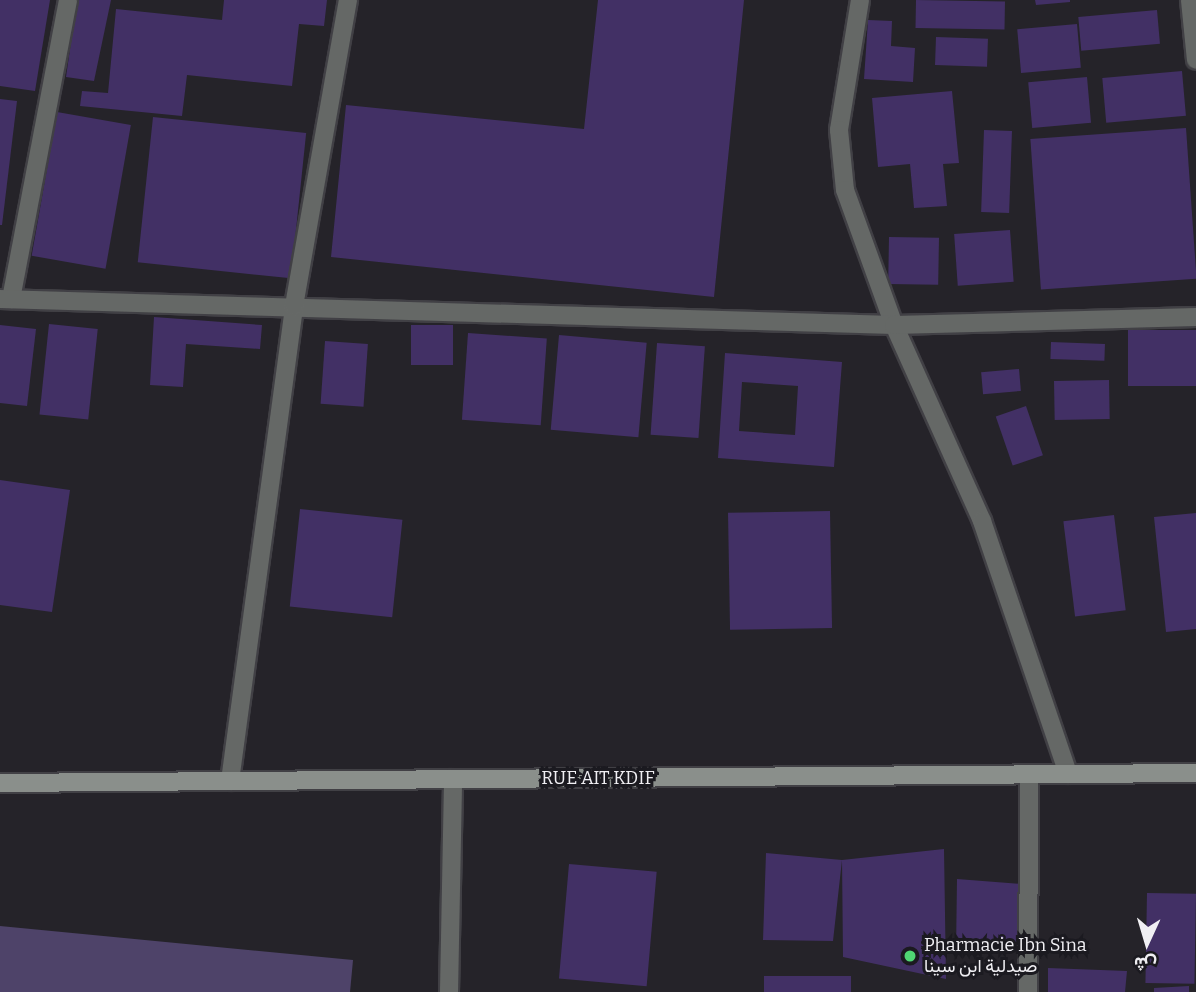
<!DOCTYPE html>
<html>
<head>
<meta charset="utf-8">
<style>
  body { margin:0 }
  #map { position:relative; width:1196px; height:992px; overflow:hidden; background:#252329; font-family:Bitter,Vazirmatn,serif }
  div>[style] { position:absolute }
  .green>* { inset:0; background:#4e4369 }
  .building>* { inset:0; background:#423065; transform-origin:0 0 }
  .roads { filter:drop-shadow(2px 0 #414045) drop-shadow(-2px 0 #414045) drop-shadow(0 2px #414045) drop-shadow(0 -2px #414045) }
  .lane>* { height:18px; margin:-9px; padding:0 9px; transform-origin:9px; border-radius:9px; background:#656866 }
  .street>* { height:18px; margin:-9px; padding:0 9px; transform-origin:9px; border-radius:9px; background:#656866 }
  .secondary>* { height:18px; margin:-9px; padding:0 9px; transform-origin:9px; border-radius:9px; background:#8a8f8b }
  .dots>* { width:19px; height:19px; translate:-50% -50%; box-sizing:border-box; border:4px solid #1b1a20; border-radius:50% }
  span { translate:-50% -50%; white-space:nowrap; text-align:center; line-height:1.15; -webkit-text-stroke:6px #1b1a20; paint-order:stroke }
  .street-label { font-size:18px; color:#f0eff3 }
  .poi-label { font-size:18px; color:#f0eff3 }
  .left { translate:0 -50%; text-align:left }
  .north { position:absolute; left:1112px; top:908px; width:70px; height:70px; -webkit-text-stroke:5px #1b1a20; paint-order:stroke; rotate:184deg; font-size:19px; font-weight:700; line-height:28px; text-align:center; color:#f0eff3 }
  .north::after { content:''; display:block; margin:auto; width:24px; height:32px; background:#f0eff3; clip-path:polygon(50% 0,100% 100%,50% 72%,0 100%) }
</style>
</head>
<body>
<div id="map">
  <div class="green">
    <div style="clip-path:polygon(0 926px,353px 960px,350px 992px,0 992px)"></div>
  </div>
  <div class="building">
    <div style="clip-path:polygon(0 0,50px 0,35px 91px,0 86px)"></div>
    <div style="clip-path:polygon(77px 0,111px 0,94px 81px,66px 77px)"></div>
    <div style="clip-path:polygon(224px 0,327px 0,324px 26px,299px 24px,292px 86px,187px 75px,182px 116px,80px 106px,82px 91px,108px 93px,116px 9px,222px 20px)"></div>
    <div style="clip-path:polygon(598px 0,744px 0,714px 297px,331px 257px,346px 105px,584px 129px)"></div>
    <div style="left:916px;top:0;width:89px;height:28px;rotate:1deg"></div>
    <div style="clip-path:polygon(1035px 0,1070px 0,1070px 2px,1036px 5px)"></div>
    <div style="left:1157px;top:10px;width:34px;height:79px;rotate:85deg"></div>
    <div style="clip-path:polygon(868px 20px,892px 21px,891px 46px,915px 48px,913px 82px,864px 79px)"></div>
    <div style="left:1077px;top:24px;width:44px;height:60px;rotate:85deg"></div>
    <div style="left:936px;top:37px;width:52px;height:28px;rotate:2deg"></div>
    <div style="left:1182px;top:71px;width:45px;height:80px;rotate:85deg"></div>
    <div style="left:1087px;top:77px;width:46px;height:59px;rotate:85deg"></div>
    <div style="clip-path:polygon(952px 91px,959px 163px,943px 164px,947px 206px,914px 208px,910px 164px,878px 167px,872px 98px)"></div>
    <div style="clip-path:polygon(0 99px,17px 101px,2px 225px,0 225px)"></div>
    <div style="left:57px;top:112px;width:75px;height:146px;rotate:10deg"></div>
    <div style="left:153px;top:117px;width:154px;height:146px;rotate:6deg"></div>
    <div style="left:1186px;top:128px;width:151px;height:156px;rotate:86deg"></div>
    <div style="left:984px;top:130px;width:28px;height:82px;rotate:2deg"></div>
    <div style="left:1010px;top:230px;width:52px;height:56px;rotate:86deg"></div>
    <div style="left:889px;top:237px;width:50px;height:47px;rotate:1deg"></div>
    <div style="clip-path:polygon(154px 317px,262px 325px,260px 349px,186px 344px,183px 387px,150px 385px)"></div>
    <div style="left:49px;top:324px;width:49px;height:91px;rotate:6deg"></div>
    <div style="clip-path:polygon(0 325px,36px 329px,27px 406px,0 403px)"></div>
    <div style="left:411px;top:325px;width:42px;height:40px"></div>
    <div style="left:1196px;top:330px;width:56px;height:68px;rotate:90deg"></div>
    <div style="left:468px;top:333px;width:79px;height:87px;rotate:4deg"></div>
    <div style="left:559px;top:335px;width:88px;height:95px;rotate:5deg"></div>
    <div style="left:325px;top:341px;width:43px;height:63px;rotate:4deg"></div>
    <div style="left:1051px;top:342px;width:54px;height:17px;rotate:2deg"></div>
    <div style="left:657px;top:343px;width:48px;height:92px;rotate:4deg"></div>
    <div style="clip-path:polygon(evenodd,725px 353px,842px 362px,834px 467px,718px 458px,725px 353px,742px 382px,798px 386px,795px 435px,739px 431px,742px 382px)"></div>
    <div style="left:1019px;top:369px;width:22px;height:38px;rotate:85deg"></div>
    <div style="left:1109px;top:380px;width:39px;height:55px;rotate:89deg"></div>
    <div style="left:1026px;top:406px;width:52px;height:32px;rotate:71deg"></div>
    <div style="clip-path:polygon(0 480px,70px 490px,52px 612px,0 605px)"></div>
    <div style="left:300px;top:509px;width:103px;height:98px;rotate:6deg"></div>
    <div style="left:830px;top:511px;width:117px;height:102px;rotate:89deg"></div>
    <div style="clip-path:polygon(1196px 513px,1196px 629px,1166px 632px,1154px 517px)"></div>
    <div style="left:1114px;top:515px;width:96px;height:51px;rotate:83deg"></div>
    <div style="clip-path:polygon(944px 849px,946px 979px,843px 957px,842px 860px,833px 941px,763px 940px,766px 853px,842px 860px)"></div>
    <div style="left:569px;top:864px;width:88px;height:115px;rotate:5deg"></div>
    <div style="clip-path:polygon(957px 879px,1022px 884px,1016px 951px,956px 953px)"></div>
    <div style="left:1147px;top:893px;width:49px;height:90px;rotate:1deg"></div>
    <div style="clip-path:polygon(1048px 968px,1127px 971px,1125px 992px,1048px 992px)"></div>
    <div style="left:764px;top:976px;width:87px;height:16px"></div>
    <div style="clip-path:polygon(1189px 986px,1189px 992px,1154px 992px,1154px 988px)"></div>
  </div>
  <div class="roads">
    <div class="lane">
      <div style="left:11px;top:299px;width:304px;rotate:-79.2deg"></div>
    </div>
    <div class="street">
      <div style="left:860px;top:0;width:132px;rotate:99.2deg"></div>
      <div style="left:839px;top:130px;width:60px;rotate:84.3deg"></div>
      <div style="left:845px;top:190px;width:144px;rotate:70.1deg"></div>
      <div style="left:894px;top:325px;width:215px;rotate:65.8deg"></div>
      <div style="left:982px;top:521px;width:267px;rotate:71.2deg"></div>
      <div style="left:1190px;top:0;width:60px;rotate:84.3deg"></div>
      <div style="left:0;top:299px;width:894px;rotate:1.67deg"></div>
      <div style="left:894px;top:325px;width:302px;rotate:-1.5deg"></div>
      <div style="left:230px;top:781px;width:479px;rotate:-82.3deg"></div>
      <div style="left:294px;top:306px;width:311px;rotate:-80deg"></div>
      <div style="left:449px;top:992px;width:213px;rotate:-88.9deg"></div>
      <div style="left:1028px;top:992px;width:218px;rotate:-89.7deg"></div>
    </div>
    <div class="secondary">
      <div style="left:0;top:783px;width:1196px;rotate:-0.48deg"></div>
    </div>
  </div>
  <div class="dots">
    <div style="left:910px;top:956px;background:#50d674"></div>
  </div>
  <div class="street-label">
    <span style="left:598px;top:778px">RUE AIT KDIF</span>
  </div>
  <div class="poi-label">
    <span class="left" style="left:924px;top:956px">Pharmacie Ibn Sina<br>صيدلية ابن سينا</span>
  </div>
  <div class="north">ش</div>
</div>
</body>
</html>
